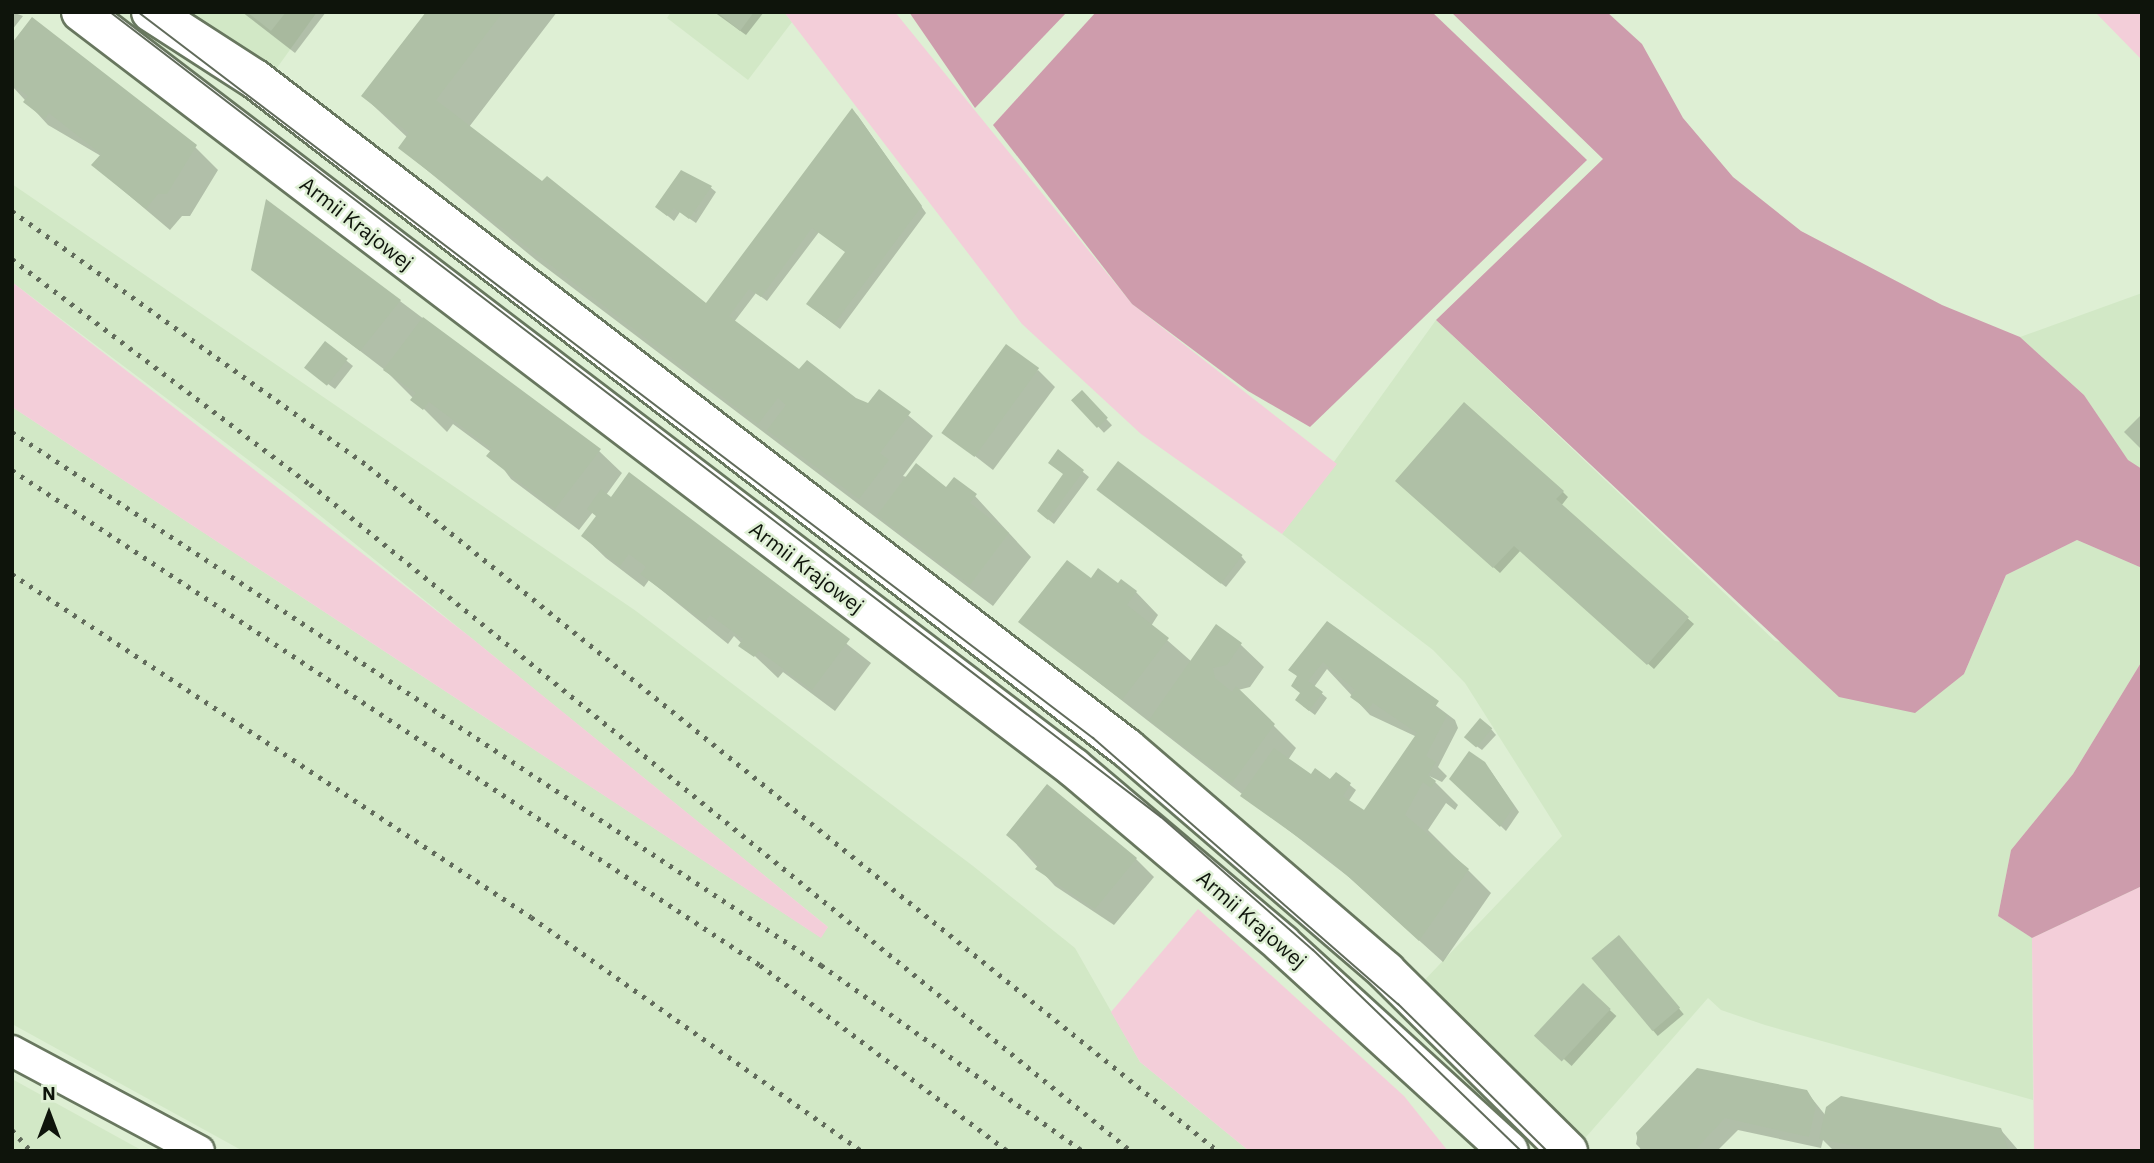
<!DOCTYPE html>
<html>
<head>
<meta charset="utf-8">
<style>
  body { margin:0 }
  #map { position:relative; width:2154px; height:1163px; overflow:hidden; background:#deefd4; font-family:"IBM Plex Sans",sans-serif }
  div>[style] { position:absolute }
  .built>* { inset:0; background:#d2e8c6 }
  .green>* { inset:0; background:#f3ced9 }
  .forest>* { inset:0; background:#cd9cac }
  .water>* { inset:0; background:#ce9cac }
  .shadow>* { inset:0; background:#0003; transform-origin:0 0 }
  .building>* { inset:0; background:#afc0a6; transform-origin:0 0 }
  .roads { filter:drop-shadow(2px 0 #68775f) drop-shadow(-2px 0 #68775f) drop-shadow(0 2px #68775f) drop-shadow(0 -2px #68775f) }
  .street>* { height:30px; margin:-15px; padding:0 15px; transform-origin:15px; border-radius:15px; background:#fff }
  .secondary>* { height:38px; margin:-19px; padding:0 19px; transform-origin:19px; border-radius:19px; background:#fff }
  .tram>* { height:2px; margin:-1px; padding:0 1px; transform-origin:1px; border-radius:1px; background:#616b5b }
  .rail>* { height:5px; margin-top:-2.5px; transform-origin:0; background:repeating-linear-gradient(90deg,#616b5b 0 3.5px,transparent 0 10.5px) }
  span { translate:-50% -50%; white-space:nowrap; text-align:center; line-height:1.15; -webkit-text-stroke:5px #deefd4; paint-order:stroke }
  .street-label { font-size:21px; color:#0e140b }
  .frame { position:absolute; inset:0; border:14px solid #0e140b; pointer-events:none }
  .north { position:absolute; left:14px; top:1079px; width:70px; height:70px; -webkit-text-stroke:5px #deefd4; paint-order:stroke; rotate:0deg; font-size:19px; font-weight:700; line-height:28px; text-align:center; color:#0e140b }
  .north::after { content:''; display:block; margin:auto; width:24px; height:32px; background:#0e140b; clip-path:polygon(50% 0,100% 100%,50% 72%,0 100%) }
</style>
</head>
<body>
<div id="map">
  <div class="built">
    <div style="clip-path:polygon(181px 12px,317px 12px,269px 79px)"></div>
    <div style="clip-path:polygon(671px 12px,784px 12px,792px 22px,748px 80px,667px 18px)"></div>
    <div style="clip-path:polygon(12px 184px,636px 611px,973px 866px,1075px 948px,1140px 1062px,1249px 1151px,243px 1151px,12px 1024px,12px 407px,820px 937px,828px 927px,296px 496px,12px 282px)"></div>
    <div style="clip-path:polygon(2142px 293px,2142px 469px,2128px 461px,2084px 395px,2020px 337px)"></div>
    <div style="clip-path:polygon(1436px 320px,1775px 641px,1964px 674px,2006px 575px,2077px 540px,2142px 568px,2142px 661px,2073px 774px,2011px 850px,1998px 916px,2032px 938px,2033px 1100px,1765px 1025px,1721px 1010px,1708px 998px,1579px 1145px,1417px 988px,1562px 836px,1465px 683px,1433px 650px,1282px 534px)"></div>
    <div style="clip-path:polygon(12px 1079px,143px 1151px,12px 1151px)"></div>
  </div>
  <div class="green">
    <div style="clip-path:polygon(784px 12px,895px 12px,1132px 304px,1337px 464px,1282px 534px,1141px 434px,1022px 324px)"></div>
    <div style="clip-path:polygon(2095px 12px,2142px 12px,2142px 56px,2140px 58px)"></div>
    <div style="clip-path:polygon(12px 282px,469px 636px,828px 927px,821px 938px,12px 407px)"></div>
    <div style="clip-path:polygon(2142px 886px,2142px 1151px,2034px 1151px,2032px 938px)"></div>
    <div style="clip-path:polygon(1198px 909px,1404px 1096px,1448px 1151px,1249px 1151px,1140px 1062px,1111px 1012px)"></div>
  </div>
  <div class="forest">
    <div style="clip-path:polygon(1451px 12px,1607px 12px,1642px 44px,1683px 118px,1733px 177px,1801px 231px,1942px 305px,2020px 337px,2084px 395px,2128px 460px,2142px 469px,2142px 568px,2077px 540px,2006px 575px,1964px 674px,1915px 713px,1839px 697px,1436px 320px,1603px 159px)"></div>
    <div style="clip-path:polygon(2142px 661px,2142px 886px,2032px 938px,1998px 916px,2011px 850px,2073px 774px)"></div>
  </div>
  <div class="water">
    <div style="clip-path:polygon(909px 12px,1067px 12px,975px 108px)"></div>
    <div style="clip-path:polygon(1096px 12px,1432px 12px,1587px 160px,1310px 427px,1248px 391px,1132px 304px,993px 125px)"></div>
  </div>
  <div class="shadow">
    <div style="clip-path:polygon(12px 12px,23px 16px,12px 30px)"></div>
    <div style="clip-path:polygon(242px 12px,326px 12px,295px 53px)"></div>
    <div style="clip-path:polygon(429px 12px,557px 12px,469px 127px,543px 184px,547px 178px,707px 306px,852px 110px,858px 116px,926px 213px,840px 329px,814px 309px,847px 253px,819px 232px,767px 301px,756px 293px,734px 322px,799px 373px,855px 400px,868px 406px,879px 391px,933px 436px,903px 476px,975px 496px,1031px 557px,993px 606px,536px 260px,400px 148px,408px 138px,363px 96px)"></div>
    <div style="clip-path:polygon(714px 12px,764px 12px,746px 35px)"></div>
    <div style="clip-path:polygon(12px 46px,195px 147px,218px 170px,190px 216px,182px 216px,170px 230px,93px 165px,101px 156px,48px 125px,12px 86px)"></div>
    <div style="clip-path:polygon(710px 187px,716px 192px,696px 223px,680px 212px,674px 221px,663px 212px)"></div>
    <div style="clip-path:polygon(253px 269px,400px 301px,599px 451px,622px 473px,606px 495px,611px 499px,630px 474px,871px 663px,835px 711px,783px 672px,778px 678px,734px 636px,728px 644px,649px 580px,644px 587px,606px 558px,583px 536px,597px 517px,593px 512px,579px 530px,511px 479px,491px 452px,453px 424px,447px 432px,385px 370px)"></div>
    <div style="clip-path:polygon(326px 344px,353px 366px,335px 389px,313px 373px)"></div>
    <div style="clip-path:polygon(1038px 370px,1055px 387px,993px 470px,943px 431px)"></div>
    <div style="left:1082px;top:393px;width:44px;height:11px;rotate:47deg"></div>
    <div style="clip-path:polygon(1059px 452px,1089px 477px,1054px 524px,1044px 516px,1064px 475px)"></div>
    <div style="clip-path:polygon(1403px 486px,1563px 492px,1568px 497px,1561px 506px,1694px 624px,1654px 669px,1521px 550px,1500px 573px)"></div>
    <div style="clip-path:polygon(1104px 494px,1241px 556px,1246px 562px,1226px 587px)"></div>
    <div style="clip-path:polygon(1092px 580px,1136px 592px,1158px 615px,1151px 626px,1192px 662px,1217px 627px,1241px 645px,1264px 667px,1250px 687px,1238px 690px,1296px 748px,1288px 760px,1311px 777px,1329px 780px,1336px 774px,1356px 790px,1348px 802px,1364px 813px,1417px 737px,1370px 715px,1327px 669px,1314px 687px,1327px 698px,1315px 715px,1303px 706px,1299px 677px,1290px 670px,1328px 624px,1455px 720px,1458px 728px,1438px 767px,1447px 776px,1442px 782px,1429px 776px,1458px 805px,1455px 810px,1446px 803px,1428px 830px,1491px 893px,1443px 962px,1350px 878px,1021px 622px)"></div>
    <div style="clip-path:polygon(1491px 729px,1496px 735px,1482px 750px,1471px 742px)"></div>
    <div style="clip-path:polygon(1490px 770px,1519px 812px,1506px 831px,1452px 779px)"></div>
    <div style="clip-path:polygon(1008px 835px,1136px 859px,1154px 877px,1114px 925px,1055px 886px)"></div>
    <div style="left:1624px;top:943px;width:93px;height:34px;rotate:50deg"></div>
    <div style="left:1583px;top:986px;width:45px;height:67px;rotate:42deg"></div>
    <div style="clip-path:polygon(1806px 1091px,1826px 1116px,2000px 1129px,2019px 1151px,1834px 1151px,1823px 1140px,1821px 1148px,1738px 1130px,1717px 1151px,1643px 1151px,1636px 1144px,1638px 1134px)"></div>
  </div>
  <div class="building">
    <div style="clip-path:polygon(247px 12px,286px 12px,271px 31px)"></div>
    <div style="clip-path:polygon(426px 12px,503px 12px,436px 100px,542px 181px,547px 176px,706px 303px,852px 108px,922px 206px,834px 324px,806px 304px,845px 252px,812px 228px,761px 297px,749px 289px,729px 316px,799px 369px,807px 360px,856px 398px,868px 403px,879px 389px,911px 412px,880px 453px,889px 460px,859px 499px,767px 430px,786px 405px,778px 398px,758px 424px,398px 148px,409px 133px,361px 96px)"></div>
    <div style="clip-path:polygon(717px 12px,754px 12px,740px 31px)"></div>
    <div style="clip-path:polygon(32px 17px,197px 145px,167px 194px,158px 194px,146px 209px,91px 165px,101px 154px,49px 113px,45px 119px,23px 102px,28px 96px,12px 84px,12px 43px)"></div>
    <div style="clip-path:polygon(681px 170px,712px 186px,689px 219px,674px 208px,667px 216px,655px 207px)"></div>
    <div style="clip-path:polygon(266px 199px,401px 300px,360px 351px,251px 270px)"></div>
    <div style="clip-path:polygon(423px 317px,601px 449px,555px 509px,486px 456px,492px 449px,429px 402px,423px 410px,410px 400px,416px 393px,383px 370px)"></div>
    <div style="left:325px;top:341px;width:29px;height:34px;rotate:38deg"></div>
    <div style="left:1006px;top:344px;width:41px;height:110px;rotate:36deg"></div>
    <div style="left:1082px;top:390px;width:38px;height:15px;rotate:47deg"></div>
    <div style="clip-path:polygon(1464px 402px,1564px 491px,1556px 499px,1689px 617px,1647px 665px,1514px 546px,1493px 568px,1395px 481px)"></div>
    <div style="clip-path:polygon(2142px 414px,2142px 450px,2124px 432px)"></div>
    <div style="clip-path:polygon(1058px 449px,1084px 470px,1048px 520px,1037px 511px,1063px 474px,1048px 463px)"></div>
    <div style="left:1118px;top:461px;width:156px;height:36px;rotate:37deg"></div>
    <div style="clip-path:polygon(916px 463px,946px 487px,954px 477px,977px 494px,970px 503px,1009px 533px,970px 585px,877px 515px)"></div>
    <div style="clip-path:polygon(629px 472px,850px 639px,812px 690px,759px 651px,754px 657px,738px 646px,743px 639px,710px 615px,705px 622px,640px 574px,646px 567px,629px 554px,620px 566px,581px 536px,596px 516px,587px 509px,601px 489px,611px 497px)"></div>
    <div style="clip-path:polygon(1067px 560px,1091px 578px,1098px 568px,1118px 583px,1121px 579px,1137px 591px,1127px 605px,1169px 638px,1122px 700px,1018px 622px)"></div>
    <div style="clip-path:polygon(1327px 621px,1439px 701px,1435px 707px,1447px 715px,1426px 756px,1436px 762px,1428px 775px,1436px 781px,1431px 788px,1423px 782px,1405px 815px,1469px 869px,1419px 941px,1330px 860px,1240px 796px,1274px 748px,1311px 774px,1315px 768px,1330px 779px,1336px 772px,1351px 783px,1343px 796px,1364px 810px,1417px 733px,1373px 703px,1368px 710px,1350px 697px,1355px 690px,1323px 662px,1308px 681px,1323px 692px,1309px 711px,1295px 700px,1300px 693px,1291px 686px,1297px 676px,1288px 670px)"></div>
    <div style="clip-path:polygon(1216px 624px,1242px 643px,1227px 665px,1213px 668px,1215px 678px,1232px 692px,1236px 686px,1275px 724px,1232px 783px,1149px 720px)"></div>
    <div style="left:1480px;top:718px;width:16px;height:25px;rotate:40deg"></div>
    <div style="clip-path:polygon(1469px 751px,1485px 762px,1514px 806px,1500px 827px,1449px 779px)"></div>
    <div style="clip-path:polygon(1047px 784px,1137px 858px,1095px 909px,1035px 869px,1040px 863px,1006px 835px)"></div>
    <div style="left:1619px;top:935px;width:95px;height:36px;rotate:50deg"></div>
    <div style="left:1583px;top:983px;width:38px;height:72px;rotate:43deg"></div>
    <div style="clip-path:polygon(1697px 1068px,1807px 1090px,1816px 1105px,1809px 1137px,1725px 1118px,1694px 1151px,1641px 1151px,1636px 1133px)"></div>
    <div style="clip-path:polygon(1841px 1096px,2001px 1128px,2009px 1151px,1881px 1151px,1819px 1139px,1826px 1107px)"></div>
  </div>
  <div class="roads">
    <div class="street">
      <div style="left:12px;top:1051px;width:212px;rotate:28.1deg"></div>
    </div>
    <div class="secondary">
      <div style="left:81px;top:12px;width:1248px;rotate:37.28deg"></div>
      <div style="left:1074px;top:768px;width:272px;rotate:40.2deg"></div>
      <div style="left:1282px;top:944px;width:307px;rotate:42.4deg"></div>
      <div style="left:151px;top:12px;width:124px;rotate:32.8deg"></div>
      <div style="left:255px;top:79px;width:1099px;rotate:37.5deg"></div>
      <div style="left:1127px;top:748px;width:342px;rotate:40.7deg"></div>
      <div style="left:1386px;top:971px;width:256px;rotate:44.7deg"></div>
    </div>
  </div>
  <div class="tram">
    <div style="left:110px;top:12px;width:1324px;rotate:37.45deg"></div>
    <div style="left:1161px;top:817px;width:202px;rotate:41.2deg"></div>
    <div style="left:1313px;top:950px;width:289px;rotate:44deg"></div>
    <div style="left:138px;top:12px;width:1200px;rotate:37.24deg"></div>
    <div style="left:1093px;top:738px;width:405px;rotate:41.1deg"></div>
    <div style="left:1398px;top:1004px;width:209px;rotate:44.6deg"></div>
  </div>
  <div class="rail">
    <div style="left:12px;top:211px;width:439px;rotate:35.6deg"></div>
    <div style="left:369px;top:467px;width:1090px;rotate:38.86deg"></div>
    <div style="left:12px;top:259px;width:373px;rotate:37.1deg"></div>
    <div style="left:310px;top:484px;width:1058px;rotate:39.09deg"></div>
    <div style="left:12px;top:432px;width:969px;rotate:33.38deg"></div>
    <div style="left:821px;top:965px;width:321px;rotate:35.4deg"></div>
    <div style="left:12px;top:470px;width:897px;rotate:33.5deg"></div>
    <div style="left:760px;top:965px;width:310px;rotate:36.9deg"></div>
    <div style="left:12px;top:574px;width:622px;rotate:33.46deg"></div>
    <div style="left:531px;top:917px;width:405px;rotate:35.3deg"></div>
    <div style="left:12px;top:1130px;width:28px;rotate:48deg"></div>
  </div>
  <div class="street-label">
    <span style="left:357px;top:223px;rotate:38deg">Armii Krajowej</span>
    <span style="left:807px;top:567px;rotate:37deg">Armii Krajowej</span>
    <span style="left:1252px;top:919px;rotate:41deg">Armii Krajowej</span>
  </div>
  <div class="frame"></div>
  <div class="north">N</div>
</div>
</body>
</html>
